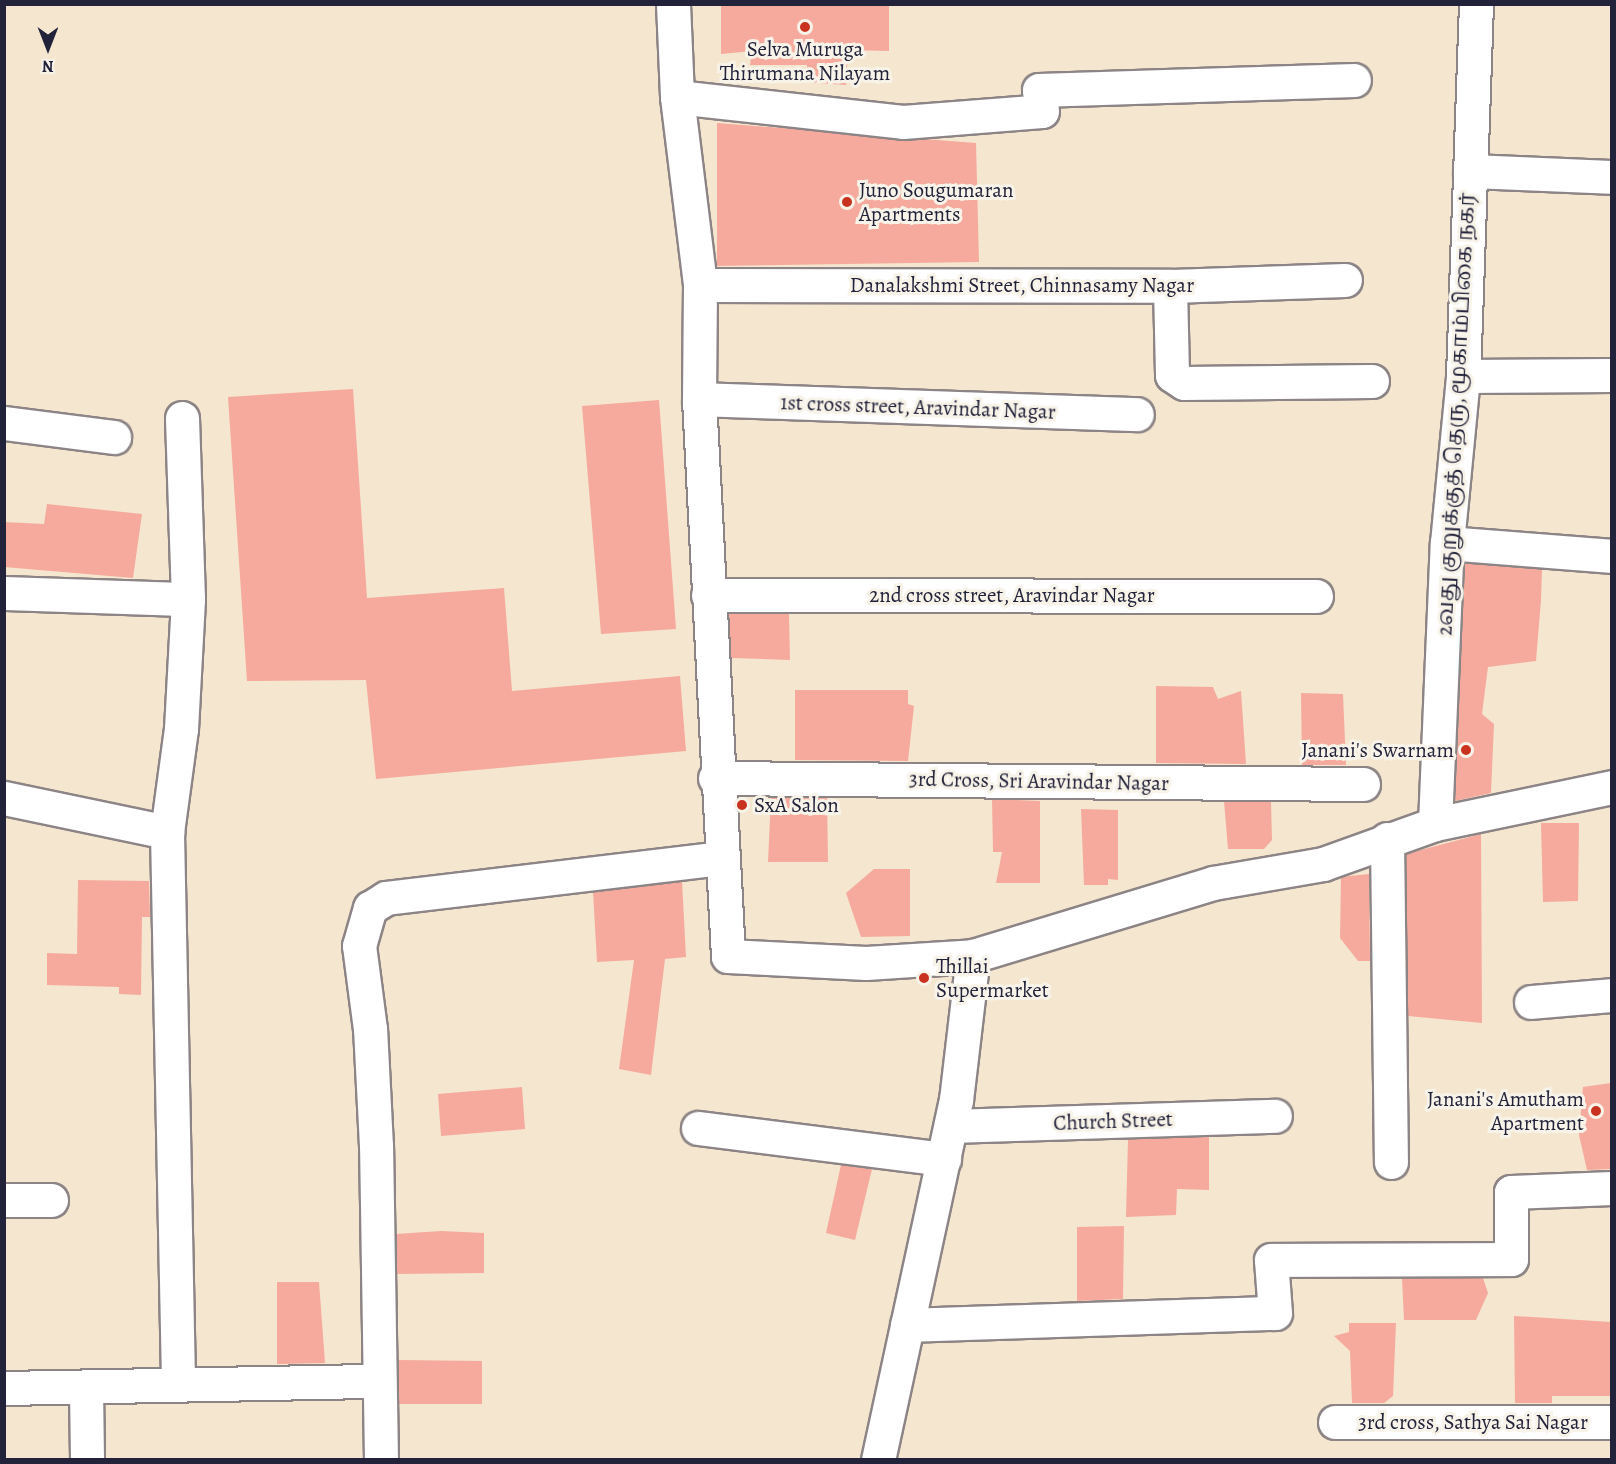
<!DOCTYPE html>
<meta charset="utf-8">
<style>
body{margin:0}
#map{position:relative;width:1616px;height:1464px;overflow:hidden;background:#f5e6cf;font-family:Alegreya,"Noto Serif Tamil",serif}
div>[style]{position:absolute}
.building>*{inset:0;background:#f5aa9d}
.roads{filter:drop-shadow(2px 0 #8c8485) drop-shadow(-2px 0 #8c8485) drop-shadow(0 2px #8c8485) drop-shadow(0 -2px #8c8485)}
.minor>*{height:33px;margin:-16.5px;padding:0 16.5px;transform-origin:16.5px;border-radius:16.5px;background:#fff}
.dots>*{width:16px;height:16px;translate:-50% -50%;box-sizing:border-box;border:3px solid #f7f3e8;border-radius:50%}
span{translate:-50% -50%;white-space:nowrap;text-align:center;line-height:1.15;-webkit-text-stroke:6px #f7f3e8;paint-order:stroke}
.poi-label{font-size:21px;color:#22223b}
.left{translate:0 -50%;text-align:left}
.right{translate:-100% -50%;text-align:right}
.street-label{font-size:21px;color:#22223b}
.frame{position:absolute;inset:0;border:6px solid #22223b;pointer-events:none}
.north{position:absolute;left:18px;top:18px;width:60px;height:60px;-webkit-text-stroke:4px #f7f3e8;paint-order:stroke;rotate:180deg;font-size:16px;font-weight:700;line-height:24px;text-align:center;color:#22223b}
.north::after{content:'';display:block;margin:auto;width:21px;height:27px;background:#22223b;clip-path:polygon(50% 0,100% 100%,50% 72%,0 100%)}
</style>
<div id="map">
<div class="building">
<i style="clip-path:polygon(721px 4px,889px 4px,889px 51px,848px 50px,846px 85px,807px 82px,807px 65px,750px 65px,752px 51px,721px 54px)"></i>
<i style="clip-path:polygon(717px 123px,976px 143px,979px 262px,717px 266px)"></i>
<i style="clip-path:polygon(353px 389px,367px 598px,504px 588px,512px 691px,680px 676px,686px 751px,376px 779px,366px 680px,247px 681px,228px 397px)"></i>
<i style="clip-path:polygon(659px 400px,676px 629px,601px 634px,582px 406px)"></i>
<i style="clip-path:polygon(47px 504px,142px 514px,133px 578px,4px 567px,4px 522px,44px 524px)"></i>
<i style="clip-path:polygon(1465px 563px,1542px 569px,1541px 600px,1536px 661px,1488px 667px,1482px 714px,1494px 724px,1491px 793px,1455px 801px)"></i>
<i style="clip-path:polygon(729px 614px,789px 614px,790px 660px,731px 658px)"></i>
<i style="clip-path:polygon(1156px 686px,1213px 687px,1218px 699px,1241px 691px,1246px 764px,1156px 763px)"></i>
<i style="clip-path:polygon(795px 690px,908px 690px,908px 704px,914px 706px,908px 761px,795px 760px)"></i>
<i style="clip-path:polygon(1301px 693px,1343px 694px,1346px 765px,1302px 765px)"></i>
<i style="clip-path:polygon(771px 797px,827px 798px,828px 862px,768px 862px)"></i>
<i style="clip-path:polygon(992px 799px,1040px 801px,1040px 883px,996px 883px,1002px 852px,993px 852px)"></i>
<i style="clip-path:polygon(1224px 801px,1271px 802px,1272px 840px,1264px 849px,1228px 849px)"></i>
<i style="clip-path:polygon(1081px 809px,1118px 810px,1118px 880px,1108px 879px,1108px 885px,1084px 885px)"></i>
<i style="clip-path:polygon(1541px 823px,1579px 823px,1578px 901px,1543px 902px)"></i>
<i style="clip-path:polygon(1481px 834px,1482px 1023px,1408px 1016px,1406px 854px)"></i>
<i style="clip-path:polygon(874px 869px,910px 869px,910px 936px,861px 937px,846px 893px)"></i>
<i style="clip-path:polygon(1369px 874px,1370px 961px,1358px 961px,1340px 938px,1341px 877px)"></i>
<i style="clip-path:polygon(78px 880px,149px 881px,150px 917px,142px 917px,141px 995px,119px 994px,119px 987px,47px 985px,47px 953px,77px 954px)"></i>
<i style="clip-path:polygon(682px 881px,686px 957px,665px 959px,651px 1075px,619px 1069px,634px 960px,597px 962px,593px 892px)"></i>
<i style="clip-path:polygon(1611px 1083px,1611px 1169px,1587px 1170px,1579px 1135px,1583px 1087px)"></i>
<i style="clip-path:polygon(522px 1087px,525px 1129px,441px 1136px,438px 1094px)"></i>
<i style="clip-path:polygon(1209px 1137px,1209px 1190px,1177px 1189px,1176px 1215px,1126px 1217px,1128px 1139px)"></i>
<i style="clip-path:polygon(841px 1165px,872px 1169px,855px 1240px,826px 1233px)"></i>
<i style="clip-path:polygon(1124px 1226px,1123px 1299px,1077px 1301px,1077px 1227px)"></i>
<i style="clip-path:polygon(441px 1231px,484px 1233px,484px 1273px,397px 1274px,396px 1234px)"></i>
<i style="clip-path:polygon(1402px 1278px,1483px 1278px,1488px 1293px,1476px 1320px,1404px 1320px)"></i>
<i style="clip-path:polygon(277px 1282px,319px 1282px,325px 1363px,277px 1364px)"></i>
<i style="clip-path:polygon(1514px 1316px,1611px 1322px,1611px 1396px,1552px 1396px,1552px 1403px,1515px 1403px)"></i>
<i style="clip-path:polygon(1349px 1323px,1396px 1323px,1393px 1396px,1384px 1403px,1352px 1403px,1350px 1351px,1334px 1336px,1349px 1332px)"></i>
<i style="clip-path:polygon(398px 1360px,482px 1361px,482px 1404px,399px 1404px)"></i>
</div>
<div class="roads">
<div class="minor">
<i style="left:673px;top:4px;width:93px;rotate:87.5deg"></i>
<i style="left:677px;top:97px;width:189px;rotate:83deg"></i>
<i style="left:700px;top:285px;width:114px;rotate:90.5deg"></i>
<i style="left:699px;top:399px;width:558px;rotate:87.02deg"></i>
<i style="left:728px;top:956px;width:138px;rotate:2.9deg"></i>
<i style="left:866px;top:963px;width:107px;rotate:-3.7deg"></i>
<i style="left:973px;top:956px;width:251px;rotate:-16.9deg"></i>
<i style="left:1213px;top:883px;width:112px;rotate:-9.8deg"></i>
<i style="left:1323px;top:864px;width:119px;rotate:-19.7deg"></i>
<i style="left:1435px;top:824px;width:181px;rotate:-11.8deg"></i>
<i style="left:677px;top:97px;width:227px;rotate:6.3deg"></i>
<i style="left:903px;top:122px;width:139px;rotate:-4.5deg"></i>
<i style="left:1042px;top:111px;width:21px;rotate:-98deg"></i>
<i style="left:1039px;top:90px;width:315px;rotate:-1.8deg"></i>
<i style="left:1470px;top:171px;width:142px;rotate:2.4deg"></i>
<i style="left:700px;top:285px;width:470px;rotate:0.1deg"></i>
<i style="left:1170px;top:286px;width:175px;rotate:-2deg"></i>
<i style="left:1170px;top:286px;width:89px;rotate:88.7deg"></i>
<i style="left:1172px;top:375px;width:14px;rotate:34deg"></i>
<i style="left:1184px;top:383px;width:188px;rotate:-0.6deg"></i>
<i style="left:1463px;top:376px;width:149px;rotate:-0.4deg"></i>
<i style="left:699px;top:399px;width:438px;rotate:2deg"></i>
<i style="left:4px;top:423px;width:111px;rotate:7.3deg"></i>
<i style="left:1447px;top:543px;width:166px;rotate:4.5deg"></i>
<i style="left:4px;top:593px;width:184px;rotate:1.9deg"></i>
<i style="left:708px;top:595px;width:608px;rotate:0.09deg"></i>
<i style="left:715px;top:778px;width:648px;rotate:0.53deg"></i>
<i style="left:4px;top:798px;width:167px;rotate:11.8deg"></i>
<i style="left:167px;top:832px;width:549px;rotate:88.85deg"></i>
<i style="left:1435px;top:824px;width:281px;rotate:-87.6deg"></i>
<i style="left:1447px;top:543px;width:168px;rotate:-84.5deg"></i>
<i style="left:1463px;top:376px;width:372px;rotate:-88deg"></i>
<i style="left:167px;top:832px;width:104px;rotate:-82.3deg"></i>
<i style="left:181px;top:729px;width:130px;rotate:-86.9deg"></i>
<i style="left:188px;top:599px;width:181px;rotate:-91.9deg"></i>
<i style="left:1387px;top:839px;width:323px;rotate:89.3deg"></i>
<i style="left:1531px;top:1002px;width:81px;rotate:-4.9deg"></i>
<i style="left:951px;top:1126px;width:324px;rotate:-1.8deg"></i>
<i style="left:698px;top:1128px;width:248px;rotate:7.2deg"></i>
<i style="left:4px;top:1200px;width:47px"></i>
<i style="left:907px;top:1325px;width:368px;rotate:-1.9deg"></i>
<i style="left:1275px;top:1313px;width:53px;rotate:-94.3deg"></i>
<i style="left:1271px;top:1260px;width:240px;rotate:-0.2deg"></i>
<i style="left:1511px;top:1259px;width:67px;rotate:-90deg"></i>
<i style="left:1511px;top:1192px;width:101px;rotate:-2.3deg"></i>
<i style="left:86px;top:1387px;width:73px;rotate:89.2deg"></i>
<i style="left:4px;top:1388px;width:375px;rotate:-1.1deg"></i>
<i style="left:1335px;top:1422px;width:277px"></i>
<i style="left:381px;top:1460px;width:314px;rotate:-90.9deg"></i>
<i style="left:376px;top:1146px;width:117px;rotate:-92.9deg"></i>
<i style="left:370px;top:1029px;width:84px;rotate:-97.5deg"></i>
<i style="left:359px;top:946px;width:40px;rotate:-74deg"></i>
<i style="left:370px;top:908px;width:19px;rotate:-32deg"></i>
<i style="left:386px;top:898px;width:337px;rotate:-6.8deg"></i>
<i style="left:878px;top:1460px;width:368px;rotate:-77.8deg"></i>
<i style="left:956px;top:1100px;width:145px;rotate:-83.3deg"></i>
</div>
</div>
<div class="dots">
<i style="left:805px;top:27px;background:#c8321e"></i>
<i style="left:847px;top:202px;background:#c8321e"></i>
<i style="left:1466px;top:750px;background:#c8321e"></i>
<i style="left:742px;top:805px;background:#c8321e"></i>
<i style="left:924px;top:978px;background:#c8321e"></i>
<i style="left:1596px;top:1111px;background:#c8321e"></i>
</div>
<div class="poi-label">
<span style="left:805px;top:61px">Selva Muruga<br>Thirumana Nilayam</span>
<span class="left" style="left:859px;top:202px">Juno Sougumaran<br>Apartments</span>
<span class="right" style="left:1454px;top:750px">Janani's Swarnam</span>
<span class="left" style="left:754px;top:805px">SxA Salon</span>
<span class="left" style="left:936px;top:978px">Thillai<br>Supermarket</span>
<span class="right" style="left:1584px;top:1111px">Janani's Amutham<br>Apartment</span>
</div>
<div class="street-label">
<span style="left:1022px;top:285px">Danalakshmi Street, Chinnasamy Nagar</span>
<span style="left:918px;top:407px;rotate:2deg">1st cross street, Aravindar Nagar</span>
<span style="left:1456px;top:414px;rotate:-87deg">2வது குறுக்குத் தெரு, மூகாம்பிகை நகர்</span>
<span style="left:1012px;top:595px">2nd cross street, Aravindar Nagar</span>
<span style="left:1039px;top:781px;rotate:1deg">3rd Cross, Sri Aravindar Nagar</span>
<span style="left:1113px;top:1121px;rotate:-2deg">Church Street</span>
<span style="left:1473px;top:1422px">3rd cross, Sathya Sai Nagar</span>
</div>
<div class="frame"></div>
<div class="north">N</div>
</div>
